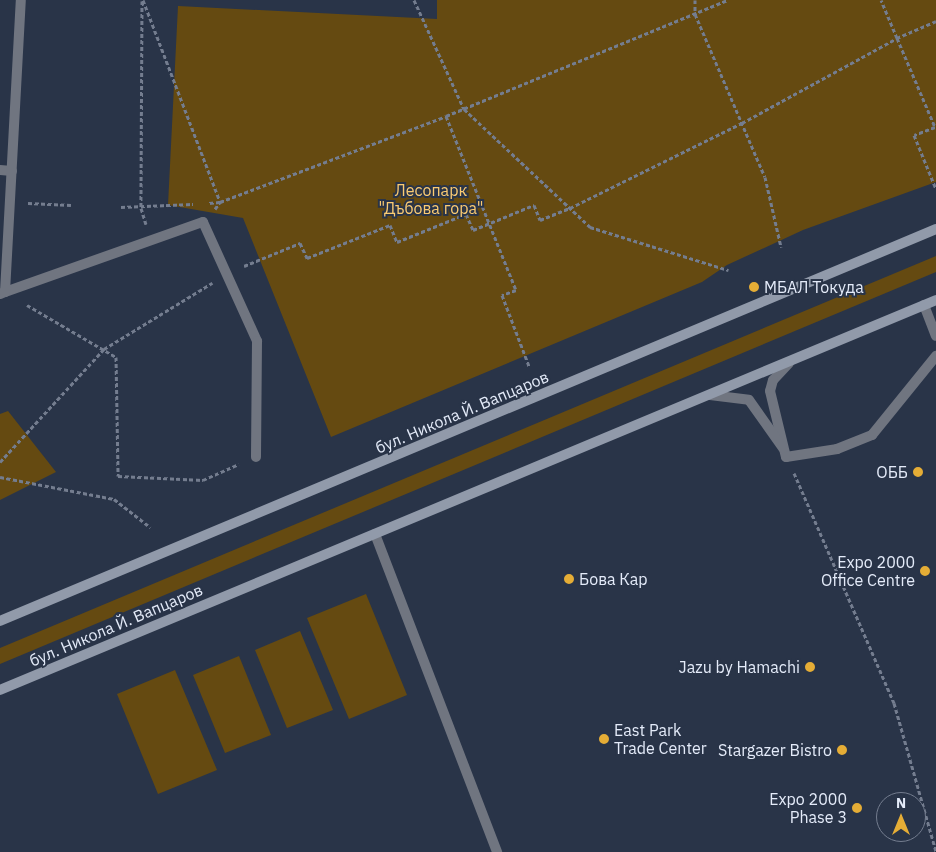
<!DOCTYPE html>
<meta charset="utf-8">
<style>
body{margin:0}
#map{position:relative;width:936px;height:852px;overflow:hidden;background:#293448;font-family:"IBM Plex Sans",sans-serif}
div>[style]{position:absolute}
.green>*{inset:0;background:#654a11}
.path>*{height:3px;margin-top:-1.5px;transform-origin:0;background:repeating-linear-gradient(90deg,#747d8f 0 4px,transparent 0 6.5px)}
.lane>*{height:10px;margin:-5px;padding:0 5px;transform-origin:5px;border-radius:5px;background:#707580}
.street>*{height:10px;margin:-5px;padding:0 5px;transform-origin:5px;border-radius:5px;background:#707580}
.secondary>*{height:10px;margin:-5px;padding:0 5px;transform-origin:5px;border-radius:5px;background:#919aaa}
.dots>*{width:14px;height:14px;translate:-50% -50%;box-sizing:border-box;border:2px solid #293448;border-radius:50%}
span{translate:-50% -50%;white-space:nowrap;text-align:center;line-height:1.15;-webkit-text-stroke:4px #293448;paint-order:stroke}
.park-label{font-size:16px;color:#fbcb72}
.poi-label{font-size:16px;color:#e4ebf9}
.left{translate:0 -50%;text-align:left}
.right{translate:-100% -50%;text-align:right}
.street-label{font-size:16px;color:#e4ebf9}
.north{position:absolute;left:876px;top:792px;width:50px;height:50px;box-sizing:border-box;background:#293448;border:1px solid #747d8f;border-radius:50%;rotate:0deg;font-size:14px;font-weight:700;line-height:20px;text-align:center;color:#e4ebf9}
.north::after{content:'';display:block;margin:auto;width:18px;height:22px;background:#e5ad36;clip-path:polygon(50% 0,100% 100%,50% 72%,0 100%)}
</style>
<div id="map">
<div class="green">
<i style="clip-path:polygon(437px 0,936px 0,936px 182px,803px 230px,727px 265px,702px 282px,331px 437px,243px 218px,168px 205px,178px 6px,437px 19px)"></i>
<i style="clip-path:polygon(936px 256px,936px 272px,0 664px,0 648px)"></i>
<i style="clip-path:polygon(8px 411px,56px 472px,0 500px,0 414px)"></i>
<i style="clip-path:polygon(366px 594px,407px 695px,349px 719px,307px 618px)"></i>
<i style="clip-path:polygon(300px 631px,333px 710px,287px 728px,255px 650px)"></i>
<i style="clip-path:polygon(239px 656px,271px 735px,225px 753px,193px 675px)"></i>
<i style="clip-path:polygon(175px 670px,217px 770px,158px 794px,117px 694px)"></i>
</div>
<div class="path">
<i style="left:143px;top:0;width:216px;rotate:69.1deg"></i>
<i style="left:220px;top:202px;width:11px;rotate:175deg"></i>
<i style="left:414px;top:0;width:120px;rotate:65.4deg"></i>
<i style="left:464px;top:109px;width:173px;rotate:43.1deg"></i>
<i style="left:590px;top:227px;width:145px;rotate:17.3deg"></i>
<i style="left:695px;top:0;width:14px;rotate:90deg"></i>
<i style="left:695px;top:14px;width:177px;rotate:66.8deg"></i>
<i style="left:765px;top:177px;width:72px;rotate:77.1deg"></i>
<i style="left:142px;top:1px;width:207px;rotate:90.3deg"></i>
<i style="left:141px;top:208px;width:17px;rotate:73deg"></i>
<i style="left:936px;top:21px;width:43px;rotate:156.4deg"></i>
<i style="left:897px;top:38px;width:97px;rotate:66.9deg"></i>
<i style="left:935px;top:127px;width:22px;rotate:159deg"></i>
<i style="left:914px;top:135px;width:58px;rotate:67.8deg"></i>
<i style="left:446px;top:116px;width:188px;rotate:68.1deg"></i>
<i style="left:516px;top:290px;width:15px;rotate:160deg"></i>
<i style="left:502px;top:295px;width:76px;rotate:69.2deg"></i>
<i style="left:28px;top:203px;width:43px;rotate:2.7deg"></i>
<i style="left:121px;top:207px;width:72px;rotate:-2.4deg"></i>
<i style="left:215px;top:209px;width:9px;rotate:-54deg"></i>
<i style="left:220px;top:202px;width:242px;rotate:-20.8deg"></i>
<i style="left:446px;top:116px;width:305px;rotate:-22.4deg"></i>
<i style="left:244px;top:266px;width:61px;rotate:-22.3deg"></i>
<i style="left:300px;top:243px;width:17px;rotate:65deg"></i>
<i style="left:307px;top:258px;width:89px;rotate:-21.7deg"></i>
<i style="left:390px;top:225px;width:18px;rotate:68deg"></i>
<i style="left:397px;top:242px;width:74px;rotate:-22.1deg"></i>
<i style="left:466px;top:214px;width:17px;rotate:66deg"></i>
<i style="left:473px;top:230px;width:66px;rotate:-22.3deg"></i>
<i style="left:534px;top:205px;width:16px;rotate:68deg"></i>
<i style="left:540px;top:220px;width:32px;rotate:-22deg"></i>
<i style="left:570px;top:208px;width:192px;rotate:-26.3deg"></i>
<i style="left:742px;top:123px;width:177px;rotate:-28.7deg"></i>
<i style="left:897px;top:38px;width:41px;rotate:-112.8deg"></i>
<i style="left:27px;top:305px;width:103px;rotate:30.3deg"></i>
<i style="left:116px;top:357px;width:119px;rotate:89deg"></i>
<i style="left:118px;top:476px;width:85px;rotate:2.7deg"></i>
<i style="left:203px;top:480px;width:39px;rotate:-24deg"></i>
<i style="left:0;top:462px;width:154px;rotate:-47.4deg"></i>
<i style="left:104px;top:349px;width:127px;rotate:-31.4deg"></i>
<i style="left:794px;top:473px;width:251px;rotate:66.5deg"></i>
<i style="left:894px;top:703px;width:154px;rotate:74.2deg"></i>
<i style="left:0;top:477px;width:116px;rotate:10.9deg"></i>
<i style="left:114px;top:499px;width:46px;rotate:37.9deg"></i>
</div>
<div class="lane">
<i style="left:5px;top:292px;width:210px;rotate:-19.5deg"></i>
<i style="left:203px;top:222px;width:131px;rotate:65.6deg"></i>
<i style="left:257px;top:341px;width:116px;rotate:90.5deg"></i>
<i style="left:924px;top:305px;width:33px;rotate:69deg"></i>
<i style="left:789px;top:363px;width:23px;rotate:133deg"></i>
<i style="left:773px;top:380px;width:11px;rotate:105deg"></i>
<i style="left:770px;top:391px;width:68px;rotate:76.4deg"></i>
<i style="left:786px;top:457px;width:52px;rotate:-8.9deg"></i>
<i style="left:837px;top:449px;width:38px;rotate:-22deg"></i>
<i style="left:872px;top:435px;width:102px;rotate:-51deg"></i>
<i style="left:710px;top:395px;width:39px;rotate:7deg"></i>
<i style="left:749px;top:400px;width:59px;rotate:54.7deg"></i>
<i style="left:375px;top:534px;width:341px;rotate:69deg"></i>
</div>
<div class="street">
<i style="left:0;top:170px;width:12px;rotate:5deg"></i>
<i style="left:0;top:294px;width:5px;rotate:-22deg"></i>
<i style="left:5px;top:292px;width:292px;rotate:-86.9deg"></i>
</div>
<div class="secondary">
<i style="left:0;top:621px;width:1015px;rotate:-22.72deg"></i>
<i style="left:0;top:690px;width:1014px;rotate:-22.62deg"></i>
</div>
<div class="dots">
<i style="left:754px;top:287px;background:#e5ad36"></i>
<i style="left:918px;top:472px;background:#e5ad36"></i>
<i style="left:925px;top:571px;background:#e5ad36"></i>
<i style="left:569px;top:579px;background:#e5ad36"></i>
<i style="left:810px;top:667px;background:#e5ad36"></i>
<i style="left:604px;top:739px;background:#e5ad36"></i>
<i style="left:842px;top:750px;background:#e5ad36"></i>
<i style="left:857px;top:808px;background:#e5ad36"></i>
</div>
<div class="park-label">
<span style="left:431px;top:199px">Лесопарк<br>"Дъбова гора"</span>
</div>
<div class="poi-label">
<span class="left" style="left:764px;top:287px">МБАЛ Токуда</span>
<span class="right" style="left:908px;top:472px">ОББ</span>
<span class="right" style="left:915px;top:571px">Expo 2000<br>Office Centre</span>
<span class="left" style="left:579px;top:579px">Бова Кар</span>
<span class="right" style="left:800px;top:667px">Jazu by Hamachi</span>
<span class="left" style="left:614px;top:739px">East Park<br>Trade Center</span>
<span class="right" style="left:832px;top:750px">Stargazer Bistro</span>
<span class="right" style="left:847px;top:808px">Expo 2000<br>Phase 3</span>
</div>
<div class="street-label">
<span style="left:462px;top:412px;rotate:-23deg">бул. Никола Й. Вапцаров</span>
<span style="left:116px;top:625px;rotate:-23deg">бул. Никола Й. Вапцаров</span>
</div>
<div class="north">N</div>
</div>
